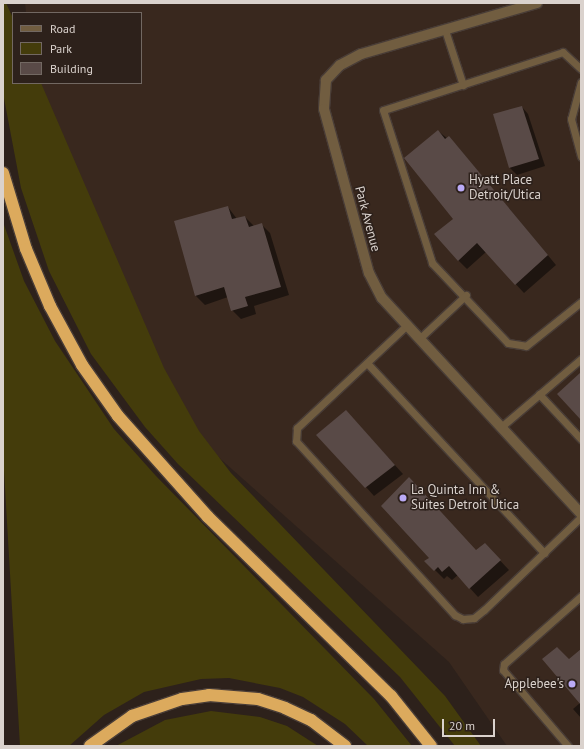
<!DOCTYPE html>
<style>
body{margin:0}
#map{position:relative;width:584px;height:749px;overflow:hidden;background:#2d211b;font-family:"PT Sans",sans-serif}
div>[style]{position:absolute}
.built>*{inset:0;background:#39281e}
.green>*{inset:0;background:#443c0b}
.shadow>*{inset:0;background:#0007}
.building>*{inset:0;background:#594a47}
.roads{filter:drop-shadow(1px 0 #493d37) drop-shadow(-1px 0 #493d37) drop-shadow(0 1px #493d37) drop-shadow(0 -1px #493d37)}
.lane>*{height:7px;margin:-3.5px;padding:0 3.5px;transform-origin:3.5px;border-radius:3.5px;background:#715d40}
.street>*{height:10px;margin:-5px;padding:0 5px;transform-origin:5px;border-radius:5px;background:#715d40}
.highway>*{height:12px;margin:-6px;padding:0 6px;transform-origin:6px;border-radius:6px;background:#dcaa5d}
.dots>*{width:11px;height:11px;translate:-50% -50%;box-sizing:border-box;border:2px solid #2d211b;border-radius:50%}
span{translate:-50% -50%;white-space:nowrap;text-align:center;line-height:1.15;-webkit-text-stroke:3px #2d211b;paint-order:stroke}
.poi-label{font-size:13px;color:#dad2cd}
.left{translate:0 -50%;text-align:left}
.right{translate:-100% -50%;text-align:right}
.street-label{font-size:13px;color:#dad2cd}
.frame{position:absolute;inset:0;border:4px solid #dad2cd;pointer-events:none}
.legend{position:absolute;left:12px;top:12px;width:130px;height:72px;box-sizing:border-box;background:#2d211b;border:1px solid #726862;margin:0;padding:5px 7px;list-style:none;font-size:12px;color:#dad2cd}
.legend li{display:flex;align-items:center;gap:8px;height:20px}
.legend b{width:20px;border:1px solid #726862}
.scale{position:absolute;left:442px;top:719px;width:53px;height:18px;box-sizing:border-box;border:2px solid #dad2cd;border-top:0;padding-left:5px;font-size:12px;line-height:14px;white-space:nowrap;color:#dad2cd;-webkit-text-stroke:3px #2d211b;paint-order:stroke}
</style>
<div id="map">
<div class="built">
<i style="clip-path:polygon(25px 3px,581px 3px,581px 746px,507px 746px,449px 662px,197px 438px,48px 209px,34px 83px,141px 83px,141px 13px,26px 13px)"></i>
</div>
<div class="green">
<i style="clip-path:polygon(3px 3px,6px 3px,13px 18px,13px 83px,41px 83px,164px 368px,199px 431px,231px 473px,445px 696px,481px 746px,455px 746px,400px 677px,178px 464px,145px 427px,91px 354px,49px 271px,21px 188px,3px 93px)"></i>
<i style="clip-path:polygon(3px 222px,24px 281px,55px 341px,114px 429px,156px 476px,374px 699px,412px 746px,368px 746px,345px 724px,303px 697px,280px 688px,229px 678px,201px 679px,144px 692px,104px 715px,69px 746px,20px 746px,3px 453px)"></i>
<i style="clip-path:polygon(211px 711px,260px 717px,287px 726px,318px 746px,116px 746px,165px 720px)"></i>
</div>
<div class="shadow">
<i style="clip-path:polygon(522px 107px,528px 114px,545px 166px,517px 175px,510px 168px,494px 115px)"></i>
<i style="clip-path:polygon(438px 131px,457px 146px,556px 265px,524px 293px,486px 252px,467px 269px,458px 260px,455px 219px)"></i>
<i style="clip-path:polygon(228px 207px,237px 219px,245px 217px,254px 226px,261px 224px,270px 233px,289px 295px,254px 306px,256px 314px,241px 319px,232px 310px,228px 297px,205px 305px,196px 296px,175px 222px)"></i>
<i style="clip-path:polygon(354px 420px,403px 474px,374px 496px,366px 487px)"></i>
<i style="clip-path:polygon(476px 551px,493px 553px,509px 570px,478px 597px,458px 575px,452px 580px,447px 576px,444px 579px,426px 561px)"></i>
<i style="clip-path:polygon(581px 650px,581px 718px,573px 709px,580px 703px,569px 661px)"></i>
</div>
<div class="building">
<i style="clip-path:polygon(522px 106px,539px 159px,509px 168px,493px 114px)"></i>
<i style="clip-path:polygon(438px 130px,445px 139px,449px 136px,548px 255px,515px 285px,477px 243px,458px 261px,434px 234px,453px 219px,404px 158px)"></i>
<i style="clip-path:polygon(228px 206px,232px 219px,245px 216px,249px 227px,262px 223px,281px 287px,245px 297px,248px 306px,231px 311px,224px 287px,195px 296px,174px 221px)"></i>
<i style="clip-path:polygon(581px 372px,581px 420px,557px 394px)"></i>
<i style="clip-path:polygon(346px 410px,395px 465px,365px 488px,316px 435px)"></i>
<i style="clip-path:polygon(409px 477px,476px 550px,485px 543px,501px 560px,469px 589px,449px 566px,442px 572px,438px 567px,434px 571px,424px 561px,429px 558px,381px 506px)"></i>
<i style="clip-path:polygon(557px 647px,569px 659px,581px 649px,581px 705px,542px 659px)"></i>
</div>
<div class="roads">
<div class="lane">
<i style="left:445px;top:30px;width:58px;rotate:71.9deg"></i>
<i style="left:581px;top:69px;width:25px;rotate:-137deg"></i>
<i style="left:563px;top:52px;width:189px;rotate:162.1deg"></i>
<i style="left:383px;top:110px;width:161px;rotate:72.2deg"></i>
<i style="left:432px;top:263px;width:110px;rotate:46.5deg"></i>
<i style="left:508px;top:343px;width:18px;rotate:9deg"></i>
<i style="left:526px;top:346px;width:70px;rotate:-38.7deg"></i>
<i style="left:581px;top:82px;width:38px;rotate:105deg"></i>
<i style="left:571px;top:119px;width:39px;rotate:75deg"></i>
<i style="left:407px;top:325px;width:151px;rotate:136.9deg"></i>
<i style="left:297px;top:428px;width:13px;rotate:94deg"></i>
<i style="left:296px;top:441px;width:236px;rotate:47.6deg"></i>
<i style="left:455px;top:615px;width:9px;rotate:27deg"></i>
<i style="left:463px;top:619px;width:11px;rotate:-5deg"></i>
<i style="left:474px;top:618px;width:13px;rotate:-39deg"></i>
<i style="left:484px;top:610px;width:134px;rotate:-43.8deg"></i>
<i style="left:420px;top:338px;width:63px;rotate:-43.1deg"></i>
<i style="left:367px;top:363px;width:260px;rotate:47deg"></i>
<i style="left:539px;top:394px;width:62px;rotate:47deg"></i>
<i style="left:501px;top:427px;width:105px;rotate:-40.4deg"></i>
<i style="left:568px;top:746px;width:100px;rotate:-130.5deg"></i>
<i style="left:503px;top:670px;width:6px;rotate:-81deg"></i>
<i style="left:504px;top:664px;width:103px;rotate:-41.4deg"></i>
</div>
<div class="street">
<i style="left:537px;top:3px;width:183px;rotate:163.8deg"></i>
<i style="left:361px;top:54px;width:24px;rotate:152deg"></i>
<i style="left:340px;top:65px;width:21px;rotate:133deg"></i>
<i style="left:326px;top:80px;width:29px;rotate:94deg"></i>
<i style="left:324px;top:109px;width:170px;rotate:74.7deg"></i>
<i style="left:369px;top:273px;width:28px;rotate:63deg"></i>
<i style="left:382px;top:298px;width:294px;rotate:47.3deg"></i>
</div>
<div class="highway">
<i style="left:3px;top:173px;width:79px;rotate:73.2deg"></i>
<i style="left:26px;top:249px;width:62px;rotate:67.2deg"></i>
<i style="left:50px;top:306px;width:67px;rotate:61.5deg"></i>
<i style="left:82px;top:365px;width:62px;rotate:54.8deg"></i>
<i style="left:118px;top:416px;width:135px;rotate:48.3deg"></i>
<i style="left:208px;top:517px;width:256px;rotate:44.4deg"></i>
<i style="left:391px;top:696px;width:64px;rotate:51.3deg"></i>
<i style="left:90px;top:746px;width:52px;rotate:-35.5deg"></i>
<i style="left:132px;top:716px;width:53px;rotate:-18.8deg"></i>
<i style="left:182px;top:699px;width:27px;rotate:-8deg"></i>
<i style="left:209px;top:695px;width:49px;rotate:4.7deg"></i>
<i style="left:258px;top:699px;width:28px;rotate:18deg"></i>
<i style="left:285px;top:708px;width:29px;rotate:25deg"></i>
<i style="left:311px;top:720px;width:43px;rotate:37.4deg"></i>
</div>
</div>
<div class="dots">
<i style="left:461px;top:188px;background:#baaaf6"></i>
<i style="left:403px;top:498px;background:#baaaf6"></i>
<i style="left:572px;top:684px;background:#baaaf6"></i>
</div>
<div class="poi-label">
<span class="left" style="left:469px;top:188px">Hyatt Place<br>Detroit/Utica</span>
<span class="left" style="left:411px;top:498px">La Quinta Inn &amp;<br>Suites Detroit Utica</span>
<span class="right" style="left:564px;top:684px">Applebee's</span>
</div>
<div class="street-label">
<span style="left:367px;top:219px;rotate:75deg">Park Avenue</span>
</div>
<div class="frame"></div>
<ul class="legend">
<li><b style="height:5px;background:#715d40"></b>Road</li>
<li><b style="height:11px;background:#443c0b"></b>Park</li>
<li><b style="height:11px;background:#594a47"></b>Building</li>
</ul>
<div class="scale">20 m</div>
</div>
